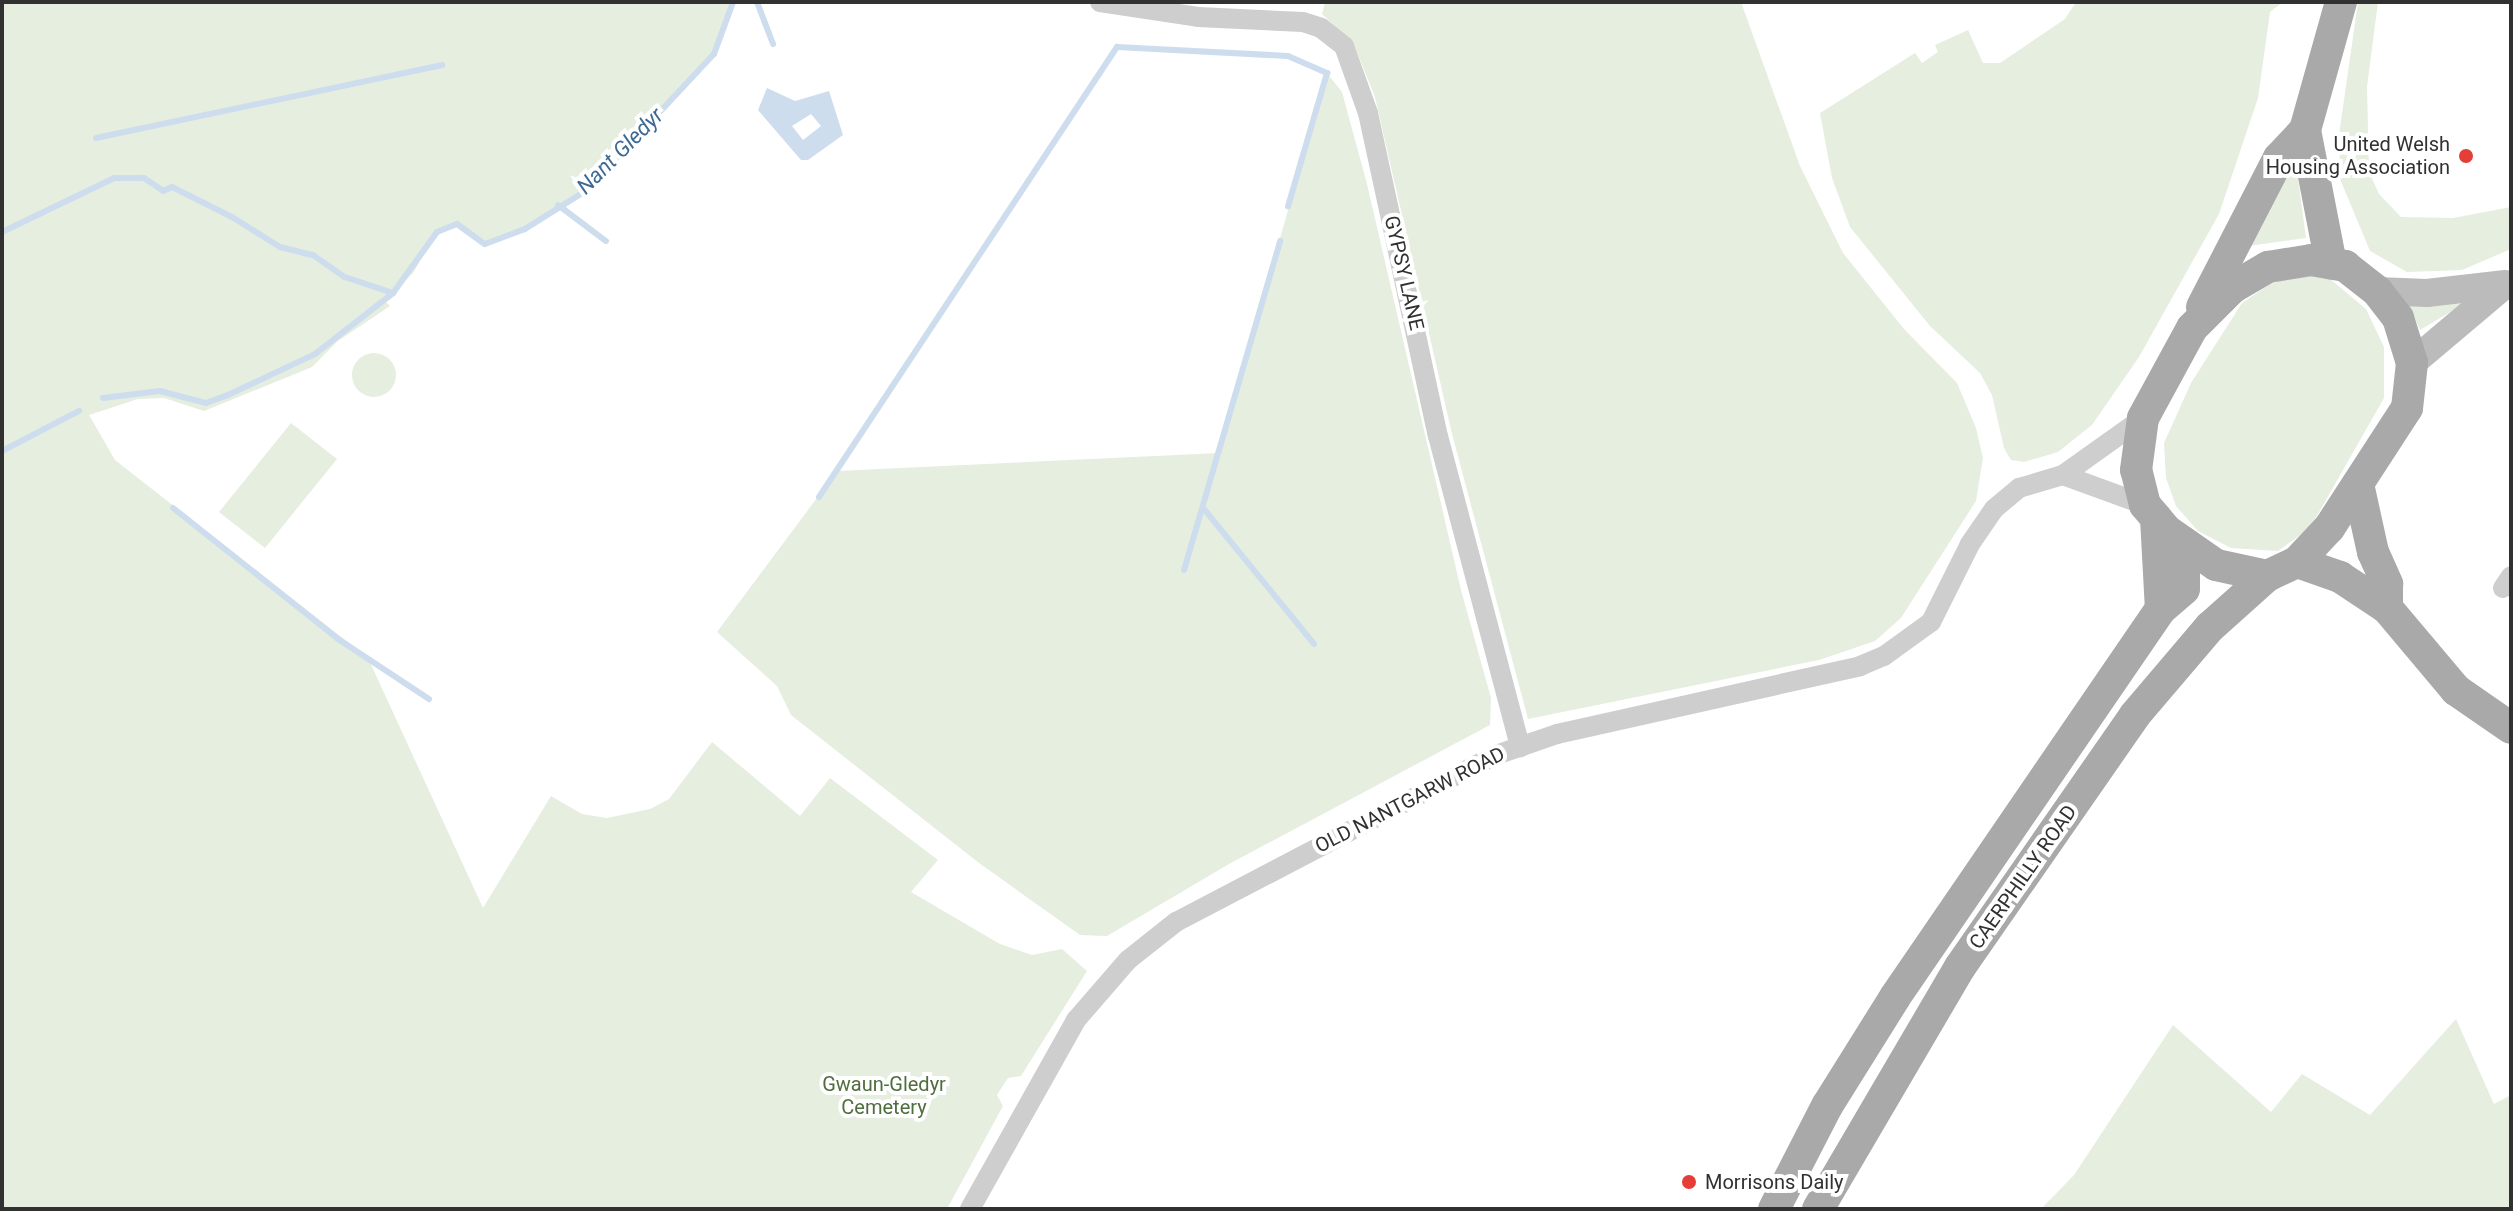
<!DOCTYPE html>
<style>
body{margin:0}
#map{position:relative;width:2513px;height:1211px;overflow:hidden;background:#fff;font-family:Roboto,sans-serif}
div>[style]{position:absolute}
.green>*{inset:0;background:#e6eee0}
.round{border-radius:50%}
.water>*{inset:0;background:#cddded}
.stream>*{height:6px;margin:-3px;padding:0 3px;transform-origin:3px;border-radius:3px;background:#cddded}
.minor>*{height:20px;margin:-10px;padding:0 10px;transform-origin:10px;border-radius:10px;background:#cecece}
.secondary>*{height:28px;margin:-14px;padding:0 14px;transform-origin:14px;border-radius:14px;background:#bbb}
.primary>*{height:32px;margin:-16px;padding:0 16px;transform-origin:16px;border-radius:16px;background:#a9a9a9}
.dots>*{width:22px;height:22px;translate:-50% -50%;box-sizing:border-box;border:4px solid #fff;border-radius:50%}
span{translate:-50% -50%;white-space:nowrap;text-align:center;line-height:1.15;-webkit-text-stroke:8px #fff;paint-order:stroke}
.poi-label{font-size:20px;color:#313131}
.right{translate:-100% -50%;text-align:right}
.left{translate:0 -50%;text-align:left}
.street-label{font-size:20px;color:#313131}
.park-label{font-size:20px;color:#4f6e3e}
.water-label{font-size:22px;color:#3f6a94;font-style:italic}
.frame{position:absolute;inset:0;border:4px solid #313131;pointer-events:none}
</style>
<div id="map">
<div class="green">
<i style="clip-path:polygon(2px 2px,733px 2px,714px 54px,587px 190px,525px 229px,485px 244px,457px 224px,437px 232px,413px 273px,384px 300px,390px 306px,338px 341px,312px 367px,204px 411px,164px 398px,138px 399px,89px 415px,115px 460px,368px 658px,483px 908px,551px 796px,582px 814px,607px 818px,650px 809px,669px 799px,712px 742px,800px 816px,830px 778px,938px 860px,911px 892px,1000px 944px,1032px 955px,1062px 949px,1087px 971px,1021px 1076px,1008px 1078px,997px 1095px,1003px 1106px,947px 1209px,2px 1209px)"></i>
<i style="clip-path:polygon(1325px 2px,1741px 2px,1800px 166px,1843px 253px,1904px 329px,1957px 383px,1976px 428px,1983px 458px,1976px 501px,1901px 618px,1875px 641px,1819px 660px,1528px 719px,1452px 434px,1375px 97px,1354px 45px,1322px 14px)"></i>
<i style="clip-path:polygon(2076px 2px,2283px 2px,2270px 12px,2258px 98px,2219px 214px,2139px 357px,2092px 425px,2058px 452px,2024px 462px,2011px 460px,2004px 448px,1992px 395px,1980px 373px,1930px 326px,1850px 227px,1832px 178px,1820px 113px,1915px 53px,1922px 63px,1938px 52px,1935px 45px,1968px 30px,1983px 63px,2000px 63px,2065px 19px)"></i>
<i style="clip-path:polygon(2358px 2px,2378px 2px,2367px 87px,2369px 172px,2379px 194px,2401px 217px,2453px 218px,2511px 207px,2511px 249px,2462px 270px,2407px 272px,2370px 251px,2340px 179px,2339px 135px)"></i>
<i style="clip-path:polygon(1327px 73px,1342px 92px,1367px 184px,1461px 590px,1491px 698px,1490px 725px,1229px 864px,1107px 936px,1080px 935px,979px 863px,791px 715px,777px 686px,717px 632px,837px 471px,1219px 453px)"></i>
<i style="clip-path:polygon(2291px 161px,2296px 164px,2306px 238px,2248px 246px)"></i>
<i style="clip-path:polygon(2301px 274px,2329px 278px,2366px 309px,2384px 347px,2384px 398px,2310px 528px,2278px 551px,2231px 548px,2198px 531px,2176px 506px,2166px 478px,2164px 443px,2191px 383px,2242px 303px,2270px 284px)"></i>
<i style="clip-path:polygon(2406px 299px,2467px 302px,2420px 330px)"></i>
<i class="round" style="left:352px;top:353px;width:44px;height:44px"></i>
<i style="clip-path:polygon(291px 423px,337px 459px,265px 548px,219px 512px)"></i>
<i style="clip-path:polygon(2456px 1019px,2494px 1104px,2511px 1095px,2511px 1209px,2041px 1209px,2074px 1175px,2173px 1025px,2271px 1112px,2302px 1074px,2370px 1115px)"></i>
</div>
<div class="water">
<i style="clip-path:polygon(evenodd,767px 88px,795px 101px,829px 91px,843px 135px,808px 160px,801px 160px,758px 110px,767px 88px,811px 114px,821px 126px,803px 140px,792px 126px,811px 114px)"></i>
</div>
<div class="stream">
<i style="left:757px;top:2px;width:45px;rotate:69.1deg"></i>
<i style="left:96px;top:138px;width:354px;rotate:-11.9deg"></i>
<i style="left:558px;top:205px;width:60px;rotate:36.9deg"></i>
<i style="left:2px;top:232px;width:124px;rotate:-25.7deg"></i>
<i style="left:114px;top:178px;width:30px"></i>
<i style="left:144px;top:178px;width:23px;rotate:34deg"></i>
<i style="left:163px;top:191px;width:10px;rotate:-24deg"></i>
<i style="left:172px;top:187px;width:67px;rotate:26.6deg"></i>
<i style="left:232px;top:217px;width:57px;rotate:32deg"></i>
<i style="left:280px;top:247px;width:34px;rotate:14deg"></i>
<i style="left:313px;top:255px;width:39px;rotate:35deg"></i>
<i style="left:345px;top:277px;width:51px;rotate:18.4deg"></i>
<i style="left:103px;top:398px;width:57px;rotate:-7deg"></i>
<i style="left:160px;top:391px;width:48px;rotate:14.6deg"></i>
<i style="left:206px;top:403px;width:23px;rotate:-20deg"></i>
<i style="left:228px;top:395px;width:96px;rotate:-25.2deg"></i>
<i style="left:315px;top:354px;width:99px;rotate:-38deg"></i>
<i style="left:393px;top:293px;width:75px;rotate:-54.2deg"></i>
<i style="left:437px;top:232px;width:22px;rotate:-22deg"></i>
<i style="left:457px;top:224px;width:34px;rotate:36deg"></i>
<i style="left:485px;top:244px;width:43px;rotate:-20.6deg"></i>
<i style="left:525px;top:229px;width:73px;rotate:-32.2deg"></i>
<i style="left:587px;top:190px;width:186px;rotate:-47deg"></i>
<i style="left:714px;top:54px;width:55px;rotate:-69.9deg"></i>
<i style="left:2px;top:451px;width:87px;rotate:-27.5deg"></i>
<i style="left:819px;top:497px;width:540px;rotate:-56.49deg"></i>
<i style="left:1117px;top:47px;width:171px;rotate:3deg"></i>
<i style="left:1288px;top:56px;width:43px;rotate:23.6deg"></i>
<i style="left:1327px;top:73px;width:139px;rotate:106.3deg"></i>
<i style="left:173px;top:508px;width:211px;rotate:38.4deg"></i>
<i style="left:338px;top:639px;width:109px;rotate:33.4deg"></i>
<i style="left:1204px;top:509px;width:174px;rotate:50.8deg"></i>
<i style="left:1184px;top:570px;width:343px;rotate:-73.7deg"></i>
</div>
<div class="minor">
<i style="left:1100px;top:2px;width:99px;rotate:8.7deg"></i>
<i style="left:1198px;top:17px;width:105px;rotate:2.7deg"></i>
<i style="left:1303px;top:22px;width:19px;rotate:18deg"></i>
<i style="left:1321px;top:28px;width:29px;rotate:38deg"></i>
<i style="left:1344px;top:46px;width:71px;rotate:70.3deg"></i>
<i style="left:1368px;top:113px;width:330px;rotate:77.8deg"></i>
<i style="left:1438px;top:436px;width:322px;rotate:75.2deg"></i>
<i style="left:2063px;top:475px;width:87px;rotate:20.1deg"></i>
<i style="left:2503px;top:588px;width:14px;rotate:-56deg"></i>
<i style="left:970px;top:1209px;width:217px;rotate:-60.7deg"></i>
<i style="left:1076px;top:1020px;width:79px;rotate:-49.1deg"></i>
<i style="left:1128px;top:960px;width:61px;rotate:-38.4deg"></i>
<i style="left:1176px;top:922px;width:361px;rotate:-27.6deg"></i>
<i style="left:1496px;top:755px;width:65px;rotate:-19deg"></i>
<i style="left:1557px;top:734px;width:311px;rotate:-12.6deg"></i>
<i style="left:1860px;top:666px;width:26px;rotate:-23deg"></i>
<i style="left:1884px;top:656px;width:58px;rotate:-35.9deg"></i>
<i style="left:1931px;top:622px;width:87px;rotate:-63.4deg"></i>
<i style="left:1970px;top:544px;width:42px;rotate:-55.6deg"></i>
<i style="left:1994px;top:509px;width:33px;rotate:-40deg"></i>
<i style="left:2019px;top:488px;width:46px;rotate:-16.5deg"></i>
<i style="left:2063px;top:475px;width:98px;rotate:-35.5deg"></i>
</div>
<div class="secondary">
<i style="left:2377px;top:291px;width:50px;rotate:2.3deg"></i>
<i style="left:2427px;top:293px;width:79px;rotate:-6.6deg"></i>
<i style="left:2412px;top:363px;width:119px;rotate:-40.2deg"></i>
</div>
<div class="primary">
<i style="left:2305px;top:130px;width:136px;rotate:79deg"></i>
<i style="left:2311px;top:260px;width:35px;rotate:10deg"></i>
<i style="left:2345px;top:266px;width:41px;rotate:38deg"></i>
<i style="left:2377px;top:291px;width:34px;rotate:52deg"></i>
<i style="left:2398px;top:318px;width:47px;rotate:72.7deg"></i>
<i style="left:2412px;top:363px;width:45px;rotate:96.3deg"></i>
<i style="left:2407px;top:408px;width:143px;rotate:123deg"></i>
<i style="left:2329px;top:528px;width:47px;rotate:133.3deg"></i>
<i style="left:2297px;top:562px;width:33px;rotate:155deg"></i>
<i style="left:2267px;top:576px;width:52px;rotate:-167.8deg"></i>
<i style="left:2216px;top:565px;width:60px;rotate:-145.2deg"></i>
<i style="left:2167px;top:531px;width:34px;rotate:-130deg"></i>
<i style="left:2145px;top:505px;width:36px;rotate:-104deg"></i>
<i style="left:2136px;top:470px;width:52px;rotate:-82.3deg"></i>
<i style="left:2143px;top:418px;width:102px;rotate:-61.4deg"></i>
<i style="left:2192px;top:328px;width:57px;rotate:-45deg"></i>
<i style="left:2232px;top:288px;width:42px;rotate:-30.3deg"></i>
<i style="left:2268px;top:267px;width:44px;rotate:-9.2deg"></i>
<i style="left:2202px;top:307px;width:168px;rotate:-62.7deg"></i>
<i style="left:2279px;top:158px;width:38px;rotate:-47deg"></i>
<i style="left:2305px;top:130px;width:133px;rotate:-74.3deg"></i>
<i style="left:2358px;top:484px;width:70px;rotate:77.6deg"></i>
<i style="left:2373px;top:552px;width:35px;rotate:66deg"></i>
<i style="left:2387px;top:584px;width:24px;rotate:90deg"></i>
<i style="left:2156px;top:518px;width:91px;rotate:86.9deg"></i>
<i style="left:2297px;top:562px;width:46px;rotate:19.2deg"></i>
<i style="left:2340px;top:577px;width:56px;rotate:33.4deg"></i>
<i style="left:2387px;top:608px;width:107px;rotate:49.9deg"></i>
<i style="left:2456px;top:690px;width:67px;rotate:34.6deg"></i>
<i style="left:1774px;top:1209px;width:116px;rotate:-62.8deg"></i>
<i style="left:1827px;top:1106px;width:128px;rotate:-58deg"></i>
<i style="left:1895px;top:997px;width:470px;rotate:-55.6deg"></i>
<i style="left:2161px;top:609px;width:30px;rotate:-41deg"></i>
<i style="left:2184px;top:589px;width:46px;rotate:-90deg"></i>
<i style="left:1818px;top:1209px;width:281px;rotate:-59.6deg"></i>
<i style="left:1960px;top:967px;width:307px;rotate:-55.2deg"></i>
<i style="left:2135px;top:715px;width:116px;rotate:-49.6deg"></i>
<i style="left:2210px;top:627px;width:76px;rotate:-41.8deg"></i>
</div>
<div class="dots">
<i style="left:2466px;top:156px;background:#e43e37"></i>
<i style="left:1689px;top:1182px;background:#e43e37"></i>
</div>
<div class="poi-label">
<span class="right" style="left:2450px;top:156px">United Welsh<br>Housing Association</span>
<span class="left" style="left:1705px;top:1182px">Morrisons Daily</span>
</div>
<div class="street-label">
<span style="left:1404px;top:273px;rotate:77deg">GYPSY LANE</span>
<span style="left:1410px;top:800px;rotate:-27deg">OLD NANTGARW ROAD</span>
<span style="left:2023px;top:877px;rotate:-55deg">CAERPHILLY ROAD</span>
</div>
<div class="park-label">
<span style="left:884px;top:1096px">Gwaun-Gledyr<br>Cemetery</span>
</div>
<div class="water-label">
<span style="left:620px;top:151px;rotate:-45deg">Nant Gledyr</span>
</div>
<div class="frame"></div>
</div>
